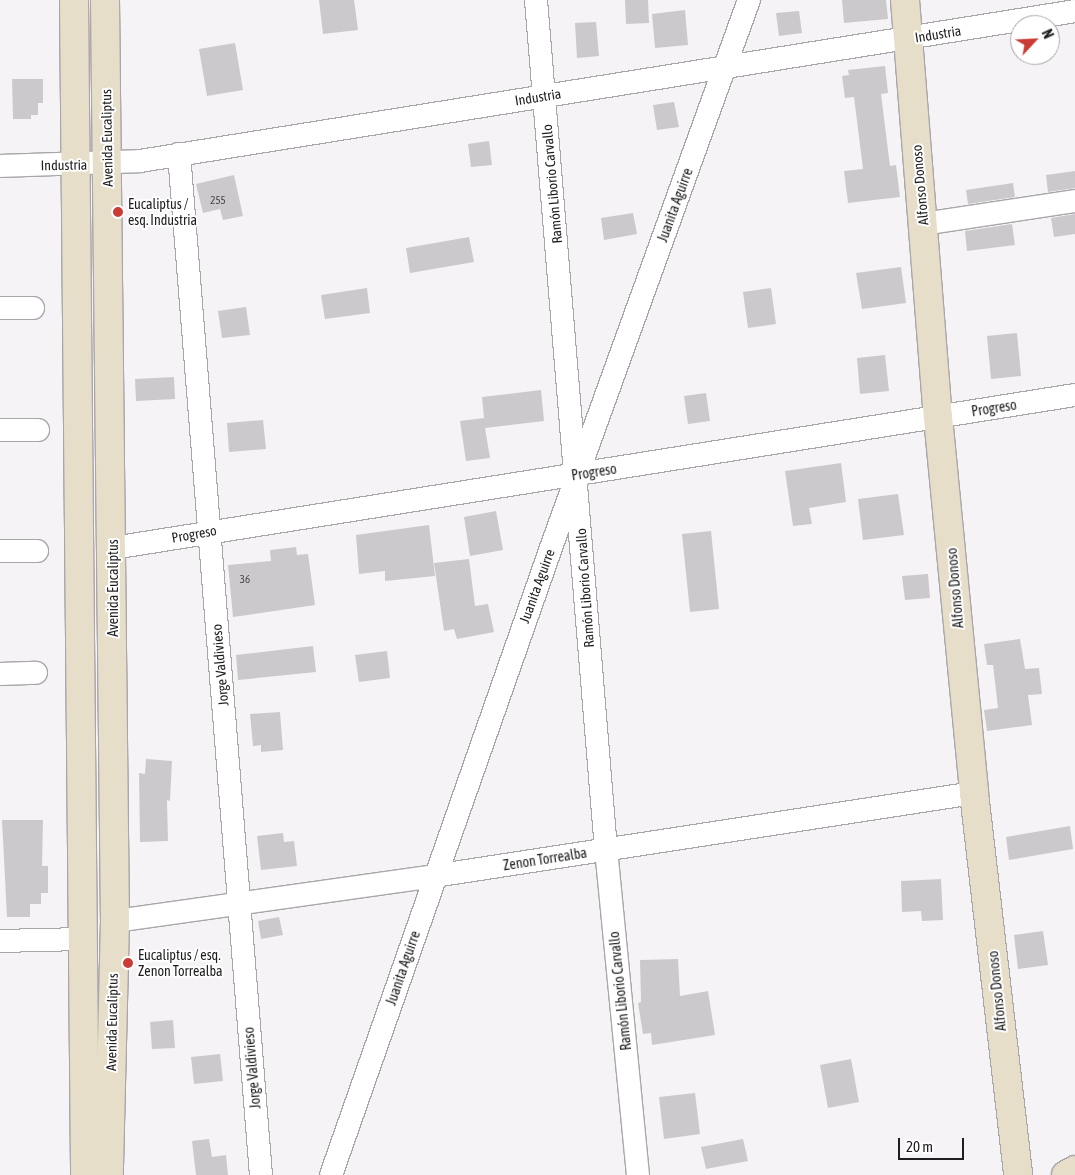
<!DOCTYPE html>
<meta charset="utf-8">
<style>
body{margin:0}
#map{position:relative;width:1075px;height:1175px;overflow:hidden;background:#f6f3f7;font-family:"Asap Condensed",sans-serif}
div>[style]{position:absolute}
.building>*{inset:0;background:#ccc9cd}
.roads{filter:drop-shadow(1px 0 #a9a6aa) drop-shadow(-1px 0 #a9a6aa) drop-shadow(0 1px #a9a6aa) drop-shadow(0 -1px #a9a6aa)}
.street>*{height:22px;margin:-11px;padding:0 11px;transform-origin:11px;border-radius:11px;background:#fff}
.secondary>*{height:28px;margin:-14px;padding:0 14px;transform-origin:14px;border-radius:14px;background:#e7dec9}
.dots>*{width:14px;height:14px;translate:-50% -50%;box-sizing:border-box;border:2px solid #fff;border-radius:50%}
span{translate:-50% -50%;white-space:nowrap;text-align:center;line-height:1.15;-webkit-text-stroke:4px #fff;paint-order:stroke}
.number-label{font-size:11px;color:#4a484a}
.number-label span{-webkit-text-stroke-width:0}
.street-label{font-size:14px;color:#1e1d1f}
.poi-label{font-size:14px;color:#1e1d1f}
.left{translate:0 -50%;text-align:left}
.north{position:absolute;left:1010px;top:15px;width:50px;height:50px;box-sizing:border-box;background:#fff;border:1px solid #a5a5a5;border-radius:50%;rotate:65deg;font-size:14px;font-weight:700;line-height:20px;text-align:center;color:#1e1d1f}
.north::after{content:'';display:block;margin:auto;width:18px;height:22px;background:#ca3c35;clip-path:polygon(50% 0,100% 100%,50% 72%,0 100%)}
.scale{position:absolute;left:898px;top:1138px;width:66px;height:22px;box-sizing:border-box;border:2px solid #1e1d1f;border-top:0;padding-left:6px;font-size:15px;line-height:18px;white-space:nowrap;color:#1e1d1f;-webkit-text-stroke:4px #fff;paint-order:stroke}
</style>
<div id="map">
<div class="building">
<i style="clip-path:polygon(319px 0,354px 0,358px 30px,323px 34px)"></i>
<i style="clip-path:polygon(625px 0,648px 0,649px 23px,626px 24px)"></i>
<i style="clip-path:polygon(842px 0,886px 0,888px 19px,844px 23px)"></i>
<i style="clip-path:polygon(685px 10px,688px 45px,655px 48px,652px 14px)"></i>
<i style="clip-path:polygon(799px 11px,802px 33px,779px 36px,776px 13px)"></i>
<i style="clip-path:polygon(596px 22px,599px 56px,577px 58px,575px 23px)"></i>
<i style="clip-path:polygon(235px 43px,243px 90px,207px 96px,199px 49px)"></i>
<i style="clip-path:polygon(885px 66px,888px 93px,881px 94px,890px 166px,896px 165px,900px 197px,848px 203px,844px 171px,863px 169px,854px 97px,845px 98px,842px 76px,849px 75px,848px 70px)"></i>
<i style="clip-path:polygon(12px 79px,43px 79px,43px 103px,38px 103px,38px 115px,31px 115px,31px 119px,13px 119px)"></i>
<i style="clip-path:polygon(674px 102px,679px 127px,657px 130px,653px 105px)"></i>
<i style="clip-path:polygon(489px 141px,492px 165px,471px 167px,468px 144px)"></i>
<i style="clip-path:polygon(1075px 171px,1075px 188px,1048px 192px,1046px 175px)"></i>
<i style="clip-path:polygon(234px 175px,243px 216px,223px 220px,220px 209px,203px 213px,196px 184px)"></i>
<i style="clip-path:polygon(1013px 183px,1015px 197px,968px 204px,966px 190px)"></i>
<i style="clip-path:polygon(633px 213px,637px 234px,604px 240px,601px 218px)"></i>
<i style="clip-path:polygon(1075px 214px,1075px 234px,1054px 237px,1051px 218px)"></i>
<i style="clip-path:polygon(1012px 224px,1015px 245px,967px 251px,965px 231px)"></i>
<i style="clip-path:polygon(469px 237px,474px 262px,410px 273px,406px 248px)"></i>
<i style="clip-path:polygon(901px 267px,906px 303px,862px 309px,856px 273px)"></i>
<i style="clip-path:polygon(367px 288px,370px 313px,325px 319px,321px 295px)"></i>
<i style="clip-path:polygon(771px 288px,776px 324px,748px 328px,743px 292px)"></i>
<i style="clip-path:polygon(246px 307px,250px 335px,222px 338px,218px 311px)"></i>
<i style="clip-path:polygon(1017px 333px,1021px 376px,991px 379px,987px 336px)"></i>
<i style="clip-path:polygon(885px 355px,889px 391px,860px 394px,857px 358px)"></i>
<i style="clip-path:polygon(174px 377px,175px 399px,136px 401px,135px 379px)"></i>
<i style="clip-path:polygon(541px 390px,544px 421px,485px 428px,490px 458px,466px 461px,460px 421px,484px 418px,485px 428px,482px 397px)"></i>
<i style="clip-path:polygon(706px 393px,710px 421px,688px 424px,684px 396px)"></i>
<i style="clip-path:polygon(263px 420px,266px 449px,229px 452px,227px 423px)"></i>
<i style="clip-path:polygon(841px 463px,846px 502px,809px 508px,812px 524px,793px 526px,785px 471px)"></i>
<i style="clip-path:polygon(898px 494px,904px 535px,863px 540px,858px 499px)"></i>
<i style="clip-path:polygon(496px 511px,503px 550px,470px 556px,464px 517px)"></i>
<i style="clip-path:polygon(429px 525px,435px 576px,385px 581px,385px 571px,359px 574px,356px 535px)"></i>
<i style="clip-path:polygon(711px 531px,719px 609px,690px 612px,682px 534px)"></i>
<i style="clip-path:polygon(296px 547px,297px 555px,308px 554px,315px 605px,233px 617px,228px 565px,271px 561px,270px 550px)"></i>
<i style="clip-path:polygon(469px 559px,475px 606px,488px 604px,494px 632px,457px 639px,454px 629px,444px 631px,434px 563px)"></i>
<i style="clip-path:polygon(928px 574px,930px 598px,905px 600px,902px 576px)"></i>
<i style="clip-path:polygon(1020px 639px,1025px 669px,1039px 668px,1042px 694px,1028px 695px,1032px 725px,987px 731px,984px 710px,998px 708px,993px 665px,987px 665px,984px 644px)"></i>
<i style="clip-path:polygon(313px 646px,316px 672px,238px 680px,236px 655px)"></i>
<i style="clip-path:polygon(387px 651px,390px 678px,359px 682px,355px 655px)"></i>
<i style="clip-path:polygon(280px 712px,283px 750px,261px 752px,261px 745px,253px 746px,250px 714px)"></i>
<i style="clip-path:polygon(146px 759px,172px 761px,170px 801px,167px 800px,168px 841px,140px 842px,139px 773px,145px 774px)"></i>
<i style="clip-path:polygon(2px 820px,43px 820px,42px 866px,48px 866px,48px 893px,41px 893px,41px 904px,30px 904px,30px 917px,7px 917px)"></i>
<i style="clip-path:polygon(1070px 826px,1073px 849px,1009px 860px,1006px 837px)"></i>
<i style="clip-path:polygon(283px 833px,284px 842px,294px 841px,297px 866px,261px 870px,257px 836px)"></i>
<i style="clip-path:polygon(941px 879px,943px 920px,922px 921px,921px 911px,902px 912px,901px 881px)"></i>
<i style="clip-path:polygon(279px 917px,283px 935px,261px 939px,258px 921px)"></i>
<i style="clip-path:polygon(1043px 931px,1048px 965px,1018px 969px,1014px 935px)"></i>
<i style="clip-path:polygon(678px 959px,680px 996px,708px 991px,715px 1035px,652px 1045px,651px 1033px,643px 1034px,638px 1003px,641px 1002px,640px 960px)"></i>
<i style="clip-path:polygon(173px 1020px,175px 1048px,152px 1049px,150px 1022px)"></i>
<i style="clip-path:polygon(220px 1054px,223px 1081px,194px 1084px,191px 1057px)"></i>
<i style="clip-path:polygon(851px 1059px,859px 1102px,828px 1108px,820px 1065px)"></i>
<i style="clip-path:polygon(695px 1093px,700px 1134px,664px 1139px,659px 1097px)"></i>
<i style="clip-path:polygon(209px 1139px,212px 1157px,226px 1155px,228px 1175px,196px 1175px,192px 1141px)"></i>
<i style="clip-path:polygon(743px 1139px,748px 1161px,706px 1169px,701px 1147px)"></i>
</div>
<div class="roads">
<div class="street">
<i style="left:536px;top:0;width:852px;rotate:85.29deg"></i>
<i style="left:606px;top:849px;width:328px;rotate:84.4deg"></i>
<i style="left:179px;top:154px;width:1024px;rotate:85.41deg"></i>
<i style="left:0;top:166px;width:140px;rotate:-2deg"></i>
<i style="left:140px;top:161px;width:947px;rotate:-9.11deg"></i>
<i style="left:923px;top:224px;width:154px;rotate:-8.6deg"></i>
<i style="left:0;top:308px;width:33px"></i>
<i style="left:0;top:430px;width:38px"></i>
<i style="left:113px;top:548px;width:974px;rotate:-9.04deg"></i>
<i style="left:0;top:551px;width:37px"></i>
<i style="left:0;top:674px;width:36px;rotate:-2deg"></i>
<i style="left:115px;top:921px;width:322px;rotate:-8deg"></i>
<i style="left:434px;top:876px;width:546px;rotate:-8.74deg"></i>
<i style="left:0;top:941px;width:83px;rotate:-1.4deg"></i>
<i style="left:331px;top:1175px;width:668px;rotate:-70.67deg"></i>
<i style="left:552px;top:545px;width:580px;rotate:-70.13deg"></i>
</div>
<div class="secondary">
<i style="left:74px;top:0;width:1175px;rotate:89.46deg"></i>
<i style="left:105px;top:0;width:921px;rotate:89.38deg"></i>
<i style="left:115px;top:921px;width:254px;rotate:91.4deg"></i>
<i style="left:905px;top:0;width:418px;rotate:85.5deg"></i>
<i style="left:938px;top:417px;width:378px;rotate:84.5deg"></i>
<i style="left:974px;top:793px;width:385px;rotate:83.4deg"></i>
<i style="left:1066px;top:1175px;width:10px;rotate:-29deg"></i>
</div>
</div>
<div class="dots">
<i style="left:118px;top:212px;background:#ca3c35"></i>
<i style="left:128px;top:963px;background:#ca3c35"></i>
</div>
<div class="number-label">
<span style="left:218px;top:200px">255</span>
<span style="left:245px;top:579px">36</span>
</div>
<div class="street-label">
<span style="left:938px;top:34px;rotate:-9deg">Industria</span>
<span style="left:538px;top:97px;rotate:-9deg">Industria</span>
<span style="left:107px;top:138px;rotate:-91deg">Avenida Eucaliptus</span>
<span style="left:64px;top:165px;rotate:-1deg">Industria</span>
<span style="left:552px;top:184px;rotate:-95deg">Ramón Liborio Carvallo</span>
<span style="left:920px;top:185px;rotate:-95deg">Alfonso Donoso</span>
<span style="left:675px;top:205px;rotate:-70deg">Juanita Aguirre</span>
<span style="left:994px;top:408px;rotate:-9deg">Progreso</span>
<span style="left:594px;top:472px;rotate:-9deg">Progreso</span>
<span style="left:194px;top:534px;rotate:-10deg">Progreso</span>
<span style="left:537px;top:586px;rotate:-70deg">Juanita Aguirre</span>
<span style="left:113px;top:588px;rotate:-90deg">Avenida Eucaliptus</span>
<span style="left:585px;top:588px;rotate:-94deg">Ramón Liborio Carvallo</span>
<span style="left:955px;top:588px;rotate:-95deg">Alfonso Donoso</span>
<span style="left:220px;top:665px;rotate:-95deg">Jorge Valdivieso</span>
<span style="left:545px;top:859px;rotate:-9deg">Zenon Torrealba</span>
<span style="left:403px;top:968px;rotate:-71deg">Juanita Aguirre</span>
<span style="left:620px;top:991px;rotate:-96deg">Ramón Liborio Carvallo</span>
<span style="left:997px;top:991px;rotate:-96deg">Alfonso Donoso</span>
<span style="left:112px;top:1022px;rotate:-89deg">Avenida Eucaliptus</span>
<span style="left:252px;top:1068px;rotate:-95deg">Jorge Valdivieso</span>
</div>
<div class="poi-label">
<span class="left" style="left:128px;top:212px">Eucaliptus /<br>esq. Industria</span>
<span class="left" style="left:138px;top:963px">Eucaliptus / esq.<br>Zenon Torrealba</span>
</div>
<div class="north">N</div>
<div class="scale">20 m</div>
</div>
